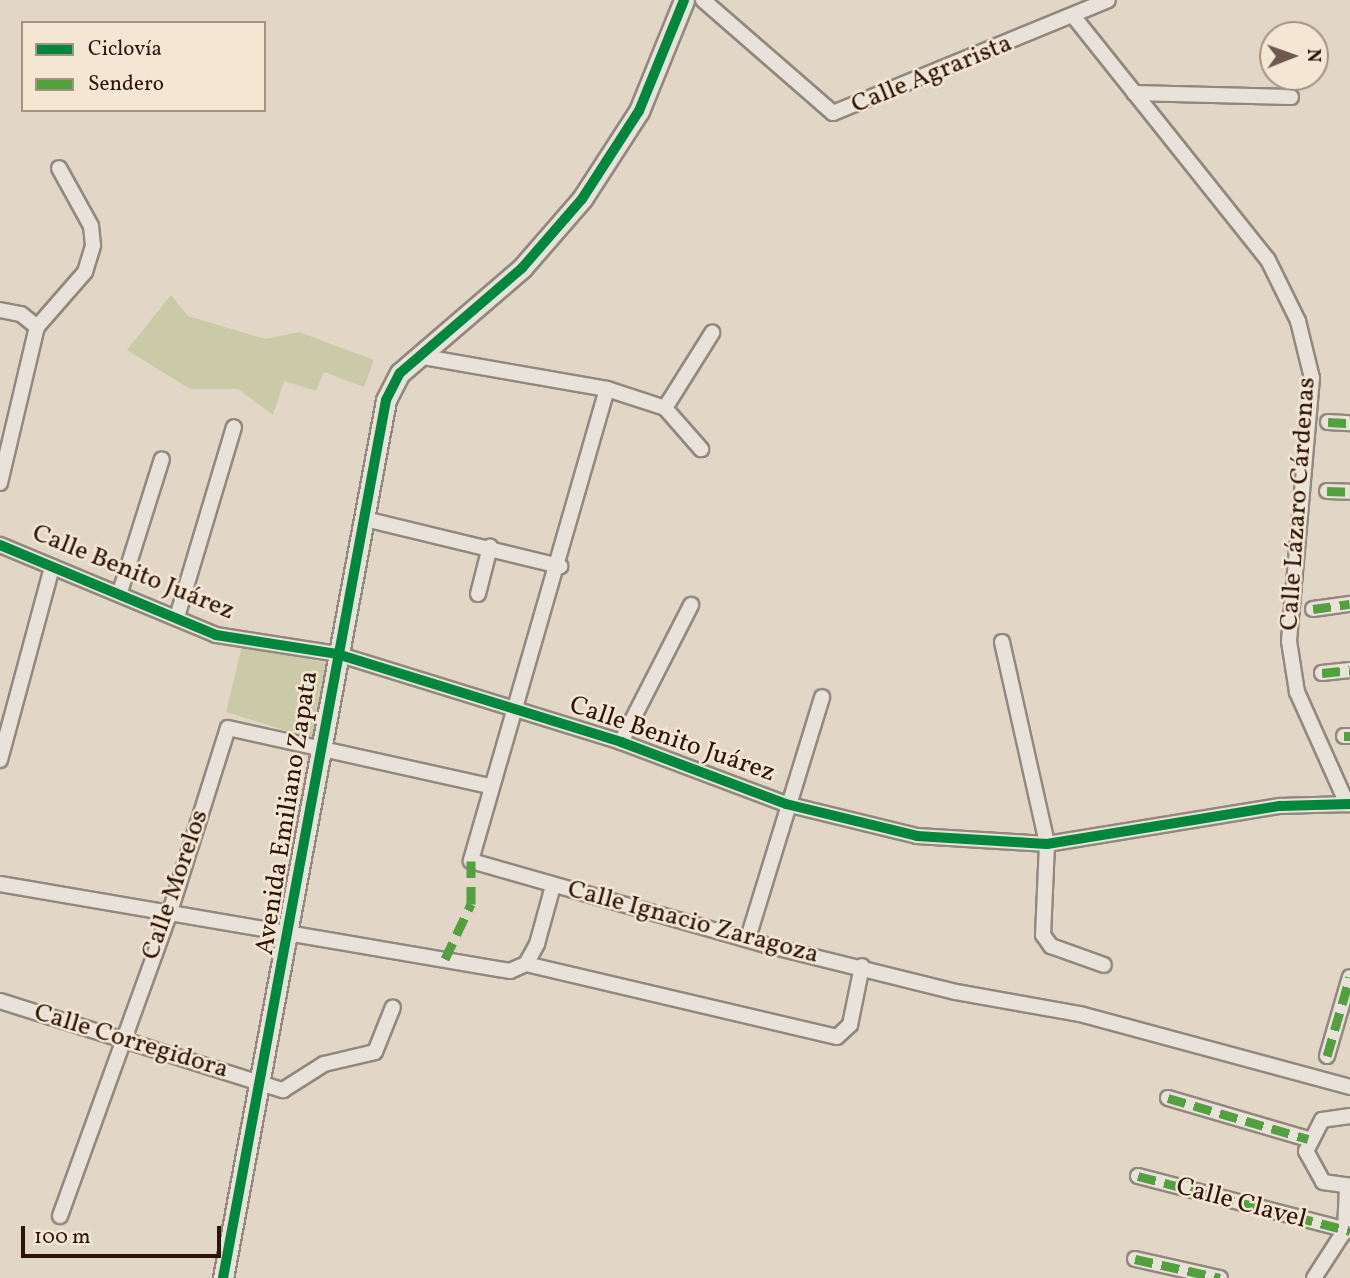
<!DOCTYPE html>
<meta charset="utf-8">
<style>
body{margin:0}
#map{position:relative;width:1350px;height:1278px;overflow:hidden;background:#e2d7c6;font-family:Vollkorn,serif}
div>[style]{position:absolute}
.green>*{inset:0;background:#cacaa9}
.roads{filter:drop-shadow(2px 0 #92887e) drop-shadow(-2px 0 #92887e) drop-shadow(0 2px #92887e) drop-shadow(0 -2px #92887e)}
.street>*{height:14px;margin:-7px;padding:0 7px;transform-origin:7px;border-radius:7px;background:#e8e2da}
.secondary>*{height:19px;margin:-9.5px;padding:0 9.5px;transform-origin:9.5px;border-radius:9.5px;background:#e8e2da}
.quiet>*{height:9px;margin-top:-4.5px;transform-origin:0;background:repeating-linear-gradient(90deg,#52a03e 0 18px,transparent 0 27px)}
.cycleway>*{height:10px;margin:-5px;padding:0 5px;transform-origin:5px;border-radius:5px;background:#00873e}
span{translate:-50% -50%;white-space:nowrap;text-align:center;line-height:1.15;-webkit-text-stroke:5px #f3e7d3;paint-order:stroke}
.street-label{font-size:26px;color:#2d130a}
.legend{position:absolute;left:21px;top:21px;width:245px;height:91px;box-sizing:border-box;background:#f3e7d3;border:2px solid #a49283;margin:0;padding:9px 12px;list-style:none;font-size:21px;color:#2d130a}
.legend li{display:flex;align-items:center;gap:14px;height:35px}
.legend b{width:35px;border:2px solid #a49283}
.north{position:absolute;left:1259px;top:21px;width:70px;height:70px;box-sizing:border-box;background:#f3e7d3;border:2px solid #a49283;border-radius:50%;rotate:89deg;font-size:19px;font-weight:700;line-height:28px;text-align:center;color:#2d130a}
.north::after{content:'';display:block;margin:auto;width:24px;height:32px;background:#6c584c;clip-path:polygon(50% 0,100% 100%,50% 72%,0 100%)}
.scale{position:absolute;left:21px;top:1226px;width:200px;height:32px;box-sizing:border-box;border:4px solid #2d130a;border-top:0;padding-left:9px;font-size:21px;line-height:24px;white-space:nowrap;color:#2d130a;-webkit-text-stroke:5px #f3e7d3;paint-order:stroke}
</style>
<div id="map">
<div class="green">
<i style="clip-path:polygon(171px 295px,188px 316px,265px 339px,299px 332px,374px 360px,364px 387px,324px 372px,316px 391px,284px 381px,273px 415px,238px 389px,190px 389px,127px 350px)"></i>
<i style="clip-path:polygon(242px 646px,326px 663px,313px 739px,226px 712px)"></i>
</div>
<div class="roads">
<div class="street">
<i style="left:703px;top:0;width:172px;rotate:41deg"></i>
<i style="left:833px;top:113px;width:297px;rotate:-22.3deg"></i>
<i style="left:1074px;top:17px;width:311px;rotate:51.4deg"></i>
<i style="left:1268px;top:260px;width:68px;rotate:63.8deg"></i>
<i style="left:1298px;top:321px;width:59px;rotate:76.2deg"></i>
<i style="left:1312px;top:378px;width:264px;rotate:95deg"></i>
<i style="left:1289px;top:641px;width:52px;rotate:81.1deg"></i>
<i style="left:1297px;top:692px;width:123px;rotate:65.9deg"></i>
<i style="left:1134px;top:93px;width:157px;rotate:1.5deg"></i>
<i style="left:0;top:310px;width:21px;rotate:11deg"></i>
<i style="left:21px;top:314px;width:21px;rotate:39deg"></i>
<i style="left:37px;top:327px;width:73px;rotate:-48.9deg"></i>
<i style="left:85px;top:272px;width:28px;rotate:-73deg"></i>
<i style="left:93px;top:245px;width:19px;rotate:-96deg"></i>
<i style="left:91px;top:226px;width:66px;rotate:-118.9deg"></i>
<i style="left:418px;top:356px;width:192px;rotate:9.9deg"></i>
<i style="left:607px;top:389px;width:61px;rotate:18.1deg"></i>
<i style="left:665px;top:408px;width:55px;rotate:48.7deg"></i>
<i style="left:607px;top:389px;width:491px;rotate:106.1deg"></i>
<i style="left:471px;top:861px;width:307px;rotate:15.9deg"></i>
<i style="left:766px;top:945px;width:196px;rotate:13.9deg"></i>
<i style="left:956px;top:992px;width:126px;rotate:10.1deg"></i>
<i style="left:1080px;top:1014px;width:280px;rotate:15.1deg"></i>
<i style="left:665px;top:408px;width:89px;rotate:-57.9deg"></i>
<i style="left:1328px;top:422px;width:22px;rotate:3deg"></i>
<i style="left:0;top:483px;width:160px;rotate:-76.7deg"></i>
<i style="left:1327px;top:491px;width:23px;rotate:2deg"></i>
<i style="left:365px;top:519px;width:201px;rotate:13.6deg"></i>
<i style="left:0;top:545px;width:234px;rotate:22.6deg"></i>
<i style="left:216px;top:635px;width:122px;rotate:8.9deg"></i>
<i style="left:337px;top:654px;width:297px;rotate:17.2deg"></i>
<i style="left:621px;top:742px;width:176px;rotate:20.6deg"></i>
<i style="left:786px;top:804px;width:135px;rotate:13.7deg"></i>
<i style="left:917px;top:836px;width:130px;rotate:3.5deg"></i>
<i style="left:1047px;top:844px;width:236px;rotate:-9.3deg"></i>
<i style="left:1280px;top:806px;width:70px;rotate:-1.6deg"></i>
<i style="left:120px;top:592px;width:139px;rotate:-72.5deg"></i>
<i style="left:478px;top:594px;width:49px;rotate:-75.7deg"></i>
<i style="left:1313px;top:609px;width:37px;rotate:-8deg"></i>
<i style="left:177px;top:617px;width:198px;rotate:-73.3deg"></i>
<i style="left:1002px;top:642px;width:207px;rotate:77.4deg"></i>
<i style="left:1047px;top:844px;width:91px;rotate:92.5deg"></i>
<i style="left:1043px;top:935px;width:14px;rotate:54deg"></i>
<i style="left:1051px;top:946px;width:56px;rotate:19.7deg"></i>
<i style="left:1322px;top:673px;width:28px;rotate:-6deg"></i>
<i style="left:1344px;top:736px;width:6px"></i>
<i style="left:621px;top:742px;width:154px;rotate:-62.9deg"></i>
<i style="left:0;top:760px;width:200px;rotate:-74.9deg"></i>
<i style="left:0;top:884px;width:517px;rotate:9.68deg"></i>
<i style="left:510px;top:971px;width:17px;rotate:-24deg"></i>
<i style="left:526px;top:964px;width:23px;rotate:-61deg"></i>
<i style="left:537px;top:944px;width:60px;rotate:-74.6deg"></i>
<i style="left:748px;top:938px;width:252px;rotate:-72.9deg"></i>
<i style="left:526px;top:964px;width:319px;rotate:13.2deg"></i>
<i style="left:837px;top:1037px;width:18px;rotate:-43deg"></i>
<i style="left:850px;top:1025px;width:60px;rotate:-78.5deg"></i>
<i style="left:0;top:1001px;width:297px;rotate:17.5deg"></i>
<i style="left:283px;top:1090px;width:49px;rotate:-32.4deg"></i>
<i style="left:324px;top:1064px;width:52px;rotate:-13.2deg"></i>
<i style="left:375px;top:1052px;width:48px;rotate:-68.2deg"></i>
<i style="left:1327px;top:1056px;width:82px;rotate:-73.8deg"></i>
<i style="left:1168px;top:1098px;width:146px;rotate:16.3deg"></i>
<i style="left:1350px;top:1116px;width:28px;rotate:172deg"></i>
<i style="left:1322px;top:1120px;width:35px;rotate:117deg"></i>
<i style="left:1306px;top:1151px;width:35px;rotate:61deg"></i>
<i style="left:1323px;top:1182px;width:27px;rotate:8deg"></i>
<i style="left:1138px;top:1176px;width:219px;rotate:14.5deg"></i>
<i style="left:60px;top:1216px;width:317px;rotate:-70.1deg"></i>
<i style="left:168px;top:918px;width:199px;rotate:-72.5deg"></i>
<i style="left:228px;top:728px;width:267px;rotate:12.5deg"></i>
<i style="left:1135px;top:1259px;width:87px;rotate:12.6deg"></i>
<i style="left:1314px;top:1278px;width:57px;rotate:-57.1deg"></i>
<i style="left:1345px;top:1230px;width:43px;rotate:-87.3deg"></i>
</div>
<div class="secondary">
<i style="left:223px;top:1278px;width:893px;rotate:-79.48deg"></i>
<i style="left:386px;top:400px;width:30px;rotate:-63deg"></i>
<i style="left:400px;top:373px;width:161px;rotate:-40.7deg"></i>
<i style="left:522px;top:268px;width:91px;rotate:-49deg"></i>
<i style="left:582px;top:199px;width:105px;rotate:-57.1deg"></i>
<i style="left:639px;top:111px;width:120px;rotate:-67.9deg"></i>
</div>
</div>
<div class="quiet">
<i style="left:1328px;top:422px;width:22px;rotate:3deg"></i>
<i style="left:1327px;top:491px;width:23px;rotate:2deg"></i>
<i style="left:1313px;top:609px;width:37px;rotate:-8deg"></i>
<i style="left:1322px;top:673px;width:28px;rotate:-6deg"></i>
<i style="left:1344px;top:736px;width:6px"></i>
<i style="left:445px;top:959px;width:61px;rotate:-64.7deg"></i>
<i style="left:471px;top:904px;width:43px;rotate:-90deg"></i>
<i style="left:1327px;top:1056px;width:82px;rotate:-73.8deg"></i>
<i style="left:1168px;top:1098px;width:146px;rotate:16.3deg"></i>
<i style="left:1138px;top:1176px;width:219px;rotate:14.5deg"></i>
<i style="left:1135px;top:1259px;width:87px;rotate:12.6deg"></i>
</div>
<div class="cycleway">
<i style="left:0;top:545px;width:234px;rotate:22.6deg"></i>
<i style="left:216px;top:635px;width:122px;rotate:8.9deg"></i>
<i style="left:337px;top:654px;width:297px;rotate:17.2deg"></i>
<i style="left:621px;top:742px;width:176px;rotate:20.6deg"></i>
<i style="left:786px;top:804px;width:135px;rotate:13.7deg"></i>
<i style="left:917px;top:836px;width:130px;rotate:3.5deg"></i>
<i style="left:1047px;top:844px;width:236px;rotate:-9.3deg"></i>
<i style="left:1280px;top:806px;width:70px;rotate:-1.6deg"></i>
<i style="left:223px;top:1278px;width:893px;rotate:-79.48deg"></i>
<i style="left:386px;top:400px;width:30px;rotate:-63deg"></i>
<i style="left:400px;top:373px;width:161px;rotate:-40.7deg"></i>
<i style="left:522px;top:268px;width:91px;rotate:-49deg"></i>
<i style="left:582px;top:199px;width:105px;rotate:-57.1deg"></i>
<i style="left:639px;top:111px;width:120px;rotate:-67.9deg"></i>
</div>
<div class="street-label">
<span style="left:932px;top:75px;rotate:-22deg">Calle Agrarista</span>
<span style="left:1299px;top:504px;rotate:-86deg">Calle Lázaro Cárdenas</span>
<span style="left:133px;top:573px;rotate:22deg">Calle Benito Juárez</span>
<span style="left:672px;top:740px;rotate:19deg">Calle Benito Juárez</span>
<span style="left:288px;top:813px;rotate:-81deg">Avenida Emiliano Zapata</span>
<span style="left:176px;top:885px;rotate:-71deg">Calle Morelos</span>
<span style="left:693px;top:923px;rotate:15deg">Calle Ignacio Zaragoza</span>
<span style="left:131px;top:1042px;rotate:17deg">Calle Corregidora</span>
<span style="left:1241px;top:1204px;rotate:15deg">Calle Clavel</span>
</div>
<ul class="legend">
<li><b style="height:9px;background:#00873e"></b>Ciclovía</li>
<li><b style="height:9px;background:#52a03e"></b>Sendero</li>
</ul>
<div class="north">N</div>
<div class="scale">100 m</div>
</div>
